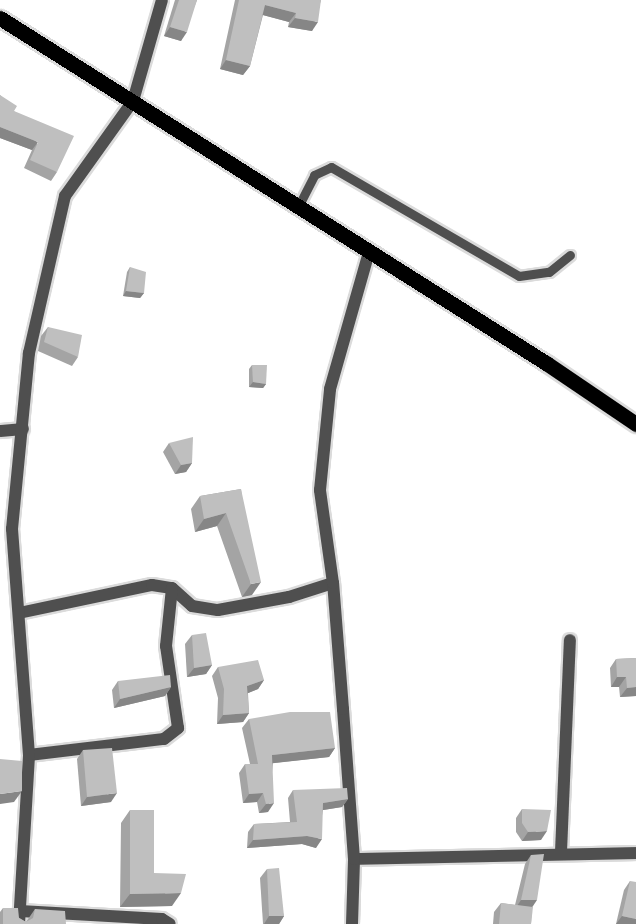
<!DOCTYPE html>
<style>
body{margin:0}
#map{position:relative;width:636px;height:924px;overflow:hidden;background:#fff;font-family:"Roboto Condensed",sans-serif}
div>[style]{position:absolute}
.roads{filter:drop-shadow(2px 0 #dbdbdb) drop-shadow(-2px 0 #dbdbdb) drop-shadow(0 2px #dbdbdb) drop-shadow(0 -2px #dbdbdb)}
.lane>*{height:9px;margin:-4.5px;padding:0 4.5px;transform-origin:4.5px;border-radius:4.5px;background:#4f4f4f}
.street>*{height:12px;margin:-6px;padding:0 6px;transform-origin:6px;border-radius:6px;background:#4f4f4f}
.primary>*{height:15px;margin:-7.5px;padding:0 7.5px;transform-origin:7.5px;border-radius:7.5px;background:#000}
.wall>*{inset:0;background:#a4a4a4}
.shaded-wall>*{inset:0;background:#868686}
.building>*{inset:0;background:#bfbfbf}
span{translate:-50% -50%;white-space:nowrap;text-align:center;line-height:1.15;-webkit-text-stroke:4.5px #fff;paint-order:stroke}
</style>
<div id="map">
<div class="roads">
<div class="lane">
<i style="left:298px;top:207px;width:36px;rotate:-63deg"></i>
<i style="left:314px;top:175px;width:19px;rotate:-25deg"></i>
<i style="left:331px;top:167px;width:217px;rotate:30.1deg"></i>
<i style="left:519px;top:276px;width:30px;rotate:-8deg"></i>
<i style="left:549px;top:272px;width:27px;rotate:-39deg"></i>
</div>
<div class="street">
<i style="left:0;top:431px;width:23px;rotate:-5deg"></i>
<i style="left:19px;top:613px;width:136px;rotate:-11.9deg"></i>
<i style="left:152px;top:585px;width:20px;rotate:9deg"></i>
<i style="left:172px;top:588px;width:27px;rotate:42deg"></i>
<i style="left:192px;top:606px;width:26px;rotate:9deg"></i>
<i style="left:218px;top:610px;width:72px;rotate:-10.4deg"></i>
<i style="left:289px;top:597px;width:46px;rotate:-17.7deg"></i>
<i style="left:29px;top:755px;width:136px;rotate:-6.8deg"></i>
<i style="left:164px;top:739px;width:18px;rotate:-38deg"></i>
<i style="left:178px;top:728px;width:83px;rotate:-98.3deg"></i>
<i style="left:166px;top:646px;width:58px;rotate:-84.1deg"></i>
<i style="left:561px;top:852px;width:212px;rotate:-87.6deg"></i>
<i style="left:354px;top:859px;width:282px;rotate:-1.2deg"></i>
<i style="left:20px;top:911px;width:142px;rotate:3.2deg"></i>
<i style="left:162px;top:919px;width:9px;rotate:32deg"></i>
<i style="left:19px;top:924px;width:169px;rotate:-86.6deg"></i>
<i style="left:29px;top:755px;width:227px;rotate:-94.3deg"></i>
<i style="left:12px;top:529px;width:177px;rotate:-84.5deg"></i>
<i style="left:29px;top:353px;width:161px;rotate:-77.1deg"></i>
<i style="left:65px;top:196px;width:117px;rotate:-54.4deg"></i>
<i style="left:133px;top:101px;width:105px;rotate:-74deg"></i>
<i style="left:352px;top:924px;width:65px;rotate:-88.2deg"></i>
<i style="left:354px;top:859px;width:150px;rotate:-94.2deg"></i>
<i style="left:343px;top:709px;width:126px;rotate:-94.5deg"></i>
<i style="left:333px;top:583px;width:94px;rotate:-98deg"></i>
<i style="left:320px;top:490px;width:101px;rotate:-84.3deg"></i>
<i style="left:330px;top:389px;width:142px;rotate:-74.1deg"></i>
</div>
<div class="primary">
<i style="left:0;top:18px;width:646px;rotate:32.29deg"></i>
<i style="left:546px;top:363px;width:109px;rotate:34.1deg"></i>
</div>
</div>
<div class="wall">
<i style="clip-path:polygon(175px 0,197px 0,181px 41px,164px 36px)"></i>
<i style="clip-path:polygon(235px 0,321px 0,312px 31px,288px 27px,289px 22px,263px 15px,250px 66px,243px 75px,220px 69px)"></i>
<i style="clip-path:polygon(0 95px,14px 111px,57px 172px,51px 181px,24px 168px,32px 150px,0 138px)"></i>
<i style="clip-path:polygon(130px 267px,144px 293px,140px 298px,123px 296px,127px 272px)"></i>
<i style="clip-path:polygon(48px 327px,78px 357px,72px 366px,38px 351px,41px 336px)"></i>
<i style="clip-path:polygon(252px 365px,266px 384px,263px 388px,249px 387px,249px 369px)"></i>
<i style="clip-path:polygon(169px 443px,192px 463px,186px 472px,175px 474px,163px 452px)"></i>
<i style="clip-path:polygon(241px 489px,252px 595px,242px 597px,217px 526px,195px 532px,191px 509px,200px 496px)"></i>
<i style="clip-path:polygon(192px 635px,212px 665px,206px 674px,187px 677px,185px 644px)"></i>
<i style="clip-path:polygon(636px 658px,636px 696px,620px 697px,619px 687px,611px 687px,610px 668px,616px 659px)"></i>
<i style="clip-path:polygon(218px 667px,264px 680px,258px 689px,248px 693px,249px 713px,243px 722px,217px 724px,218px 698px,212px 676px)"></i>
<i style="clip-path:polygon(118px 681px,171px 687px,165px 696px,114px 708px,112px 690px)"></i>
<i style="clip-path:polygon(249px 719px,335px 748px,329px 757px,273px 763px,268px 812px,259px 813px,257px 802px,243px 803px,239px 773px,245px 764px,250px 764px,242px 728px)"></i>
<i style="clip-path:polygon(83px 750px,111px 802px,81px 806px,77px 759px)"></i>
<i style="clip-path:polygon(293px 790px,348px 799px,342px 807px,323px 810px,316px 848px,302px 844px,247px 848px,248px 832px,254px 824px,290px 822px,288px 798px)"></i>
<i style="clip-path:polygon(522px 809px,541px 840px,522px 841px,516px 832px,516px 818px)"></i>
<i style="clip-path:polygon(130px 810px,154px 873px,172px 906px,120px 907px,121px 823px)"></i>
<i style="clip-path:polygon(531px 855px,532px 907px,531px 924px,493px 924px,494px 912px,501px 903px,515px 905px,525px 864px)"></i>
<i style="clip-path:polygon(267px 869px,284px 916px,279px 924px,263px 924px,260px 878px)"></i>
<i style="clip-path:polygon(630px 881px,636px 924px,616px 924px,624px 890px)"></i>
<i style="clip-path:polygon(3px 908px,26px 922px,35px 909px,66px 924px,0 924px,0 912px)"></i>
</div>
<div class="shaded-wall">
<i style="clip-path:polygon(265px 5px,296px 13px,289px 22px,259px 14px)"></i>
<i style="clip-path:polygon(295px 18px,318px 22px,312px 31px,288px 27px)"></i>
<i style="clip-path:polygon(170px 27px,187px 32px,181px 41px,164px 36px)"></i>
<i style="clip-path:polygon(226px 60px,250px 66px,243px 75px,220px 69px)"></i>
<i style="clip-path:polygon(0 127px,38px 142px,32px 150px,0 138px)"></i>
<i style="clip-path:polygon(126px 291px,144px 293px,140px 298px,123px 296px)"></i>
<i style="clip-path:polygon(253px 382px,266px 384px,263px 388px,249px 387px)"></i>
<i style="clip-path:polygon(192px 463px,186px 472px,175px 474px,181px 465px)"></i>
<i style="clip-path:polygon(226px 513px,217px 526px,195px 532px,204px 519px)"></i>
<i style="clip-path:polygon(261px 582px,252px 595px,242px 597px,251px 584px)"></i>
<i style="clip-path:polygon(212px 665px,206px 674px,187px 677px,194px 668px)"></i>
<i style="clip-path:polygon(617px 677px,626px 677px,619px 687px,611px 687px)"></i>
<i style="clip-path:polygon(264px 680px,258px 689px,241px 696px,247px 686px)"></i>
<i style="clip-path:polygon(171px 687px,165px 696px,114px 708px,120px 699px)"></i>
<i style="clip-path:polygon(636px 687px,636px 696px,620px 697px,627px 688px)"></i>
<i style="clip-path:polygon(249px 713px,243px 722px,217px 724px,223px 715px)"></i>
<i style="clip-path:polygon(335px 748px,329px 757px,266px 764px,272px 755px)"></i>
<i style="clip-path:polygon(22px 791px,14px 802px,0 804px,0 794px)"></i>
<i style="clip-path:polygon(117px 793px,111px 802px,81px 806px,87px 797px)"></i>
<i style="clip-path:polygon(263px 793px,257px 802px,243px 803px,249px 794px)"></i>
<i style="clip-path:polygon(348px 799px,342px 807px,317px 811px,323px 803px)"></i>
<i style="clip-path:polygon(274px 803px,268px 812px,259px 813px,266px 804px)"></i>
<i style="clip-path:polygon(547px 831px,541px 840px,522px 841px,528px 832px)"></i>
<i style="clip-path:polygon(307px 836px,322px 839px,316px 848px,302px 844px,247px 848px,253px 840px)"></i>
<i style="clip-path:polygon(181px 893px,172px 906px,120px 907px,130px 894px)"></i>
<i style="clip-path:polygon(521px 900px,537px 900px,531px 909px,515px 909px)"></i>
<i style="clip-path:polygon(269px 916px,284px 916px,279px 924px,264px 924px)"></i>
<i style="clip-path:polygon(622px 916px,636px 919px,636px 924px,616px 924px)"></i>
</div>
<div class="building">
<i style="clip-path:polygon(179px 0,197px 0,187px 32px,170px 27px)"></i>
<i style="clip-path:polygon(239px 0,321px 0,318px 22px,295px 18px,296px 13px,265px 5px,250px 66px,226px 60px)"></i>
<i style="clip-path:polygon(0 95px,17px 106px,14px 111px,74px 136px,57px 172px,30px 160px,38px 142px,0 127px)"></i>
<i style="clip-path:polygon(130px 267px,146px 272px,144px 293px,126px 291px)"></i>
<i style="clip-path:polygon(48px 327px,82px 335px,78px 357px,44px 342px)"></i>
<i style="clip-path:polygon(252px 365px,267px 365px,266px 384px,253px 382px)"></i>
<i style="clip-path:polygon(193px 437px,192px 463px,181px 465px,169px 443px)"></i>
<i style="clip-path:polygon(241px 489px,261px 582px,251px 584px,226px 513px,204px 519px,200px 496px)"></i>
<i style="clip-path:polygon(206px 633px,212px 665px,194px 668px,192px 635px)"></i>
<i style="clip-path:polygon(636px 658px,636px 687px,627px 688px,626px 677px,617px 677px,616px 659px)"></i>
<i style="clip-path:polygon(258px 660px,264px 680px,247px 686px,249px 713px,223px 715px,224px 689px,218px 667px)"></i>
<i style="clip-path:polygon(170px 675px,171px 687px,120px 699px,118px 681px)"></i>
<i style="clip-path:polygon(290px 712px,330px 712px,335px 748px,272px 755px,274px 803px,266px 804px,263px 793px,249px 794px,245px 764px,258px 764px,249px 719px)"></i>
<i style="clip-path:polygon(112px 748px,117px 793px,87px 797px,83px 750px)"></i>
<i style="clip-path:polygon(0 759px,22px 761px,22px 791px,0 794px)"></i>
<i style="clip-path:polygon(347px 788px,348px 799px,323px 803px,322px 839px,307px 836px,253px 840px,254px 824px,297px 822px,293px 790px)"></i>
<i style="clip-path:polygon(522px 809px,551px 810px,547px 831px,528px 832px,522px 823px)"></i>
<i style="clip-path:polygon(130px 810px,154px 810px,154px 873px,186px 874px,181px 893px,130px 894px)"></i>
<i style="clip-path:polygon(544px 854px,537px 900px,521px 900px,531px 855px)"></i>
<i style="clip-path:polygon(279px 868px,284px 916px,269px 916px,267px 869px)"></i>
<i style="clip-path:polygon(630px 881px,636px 882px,636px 919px,622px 916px)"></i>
<i style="clip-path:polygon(501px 903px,533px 907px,531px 924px,499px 924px)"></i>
<i style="clip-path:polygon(3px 908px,18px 908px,19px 918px,26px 922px,33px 918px,35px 909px,65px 911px,66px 924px,3px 924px)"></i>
</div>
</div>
